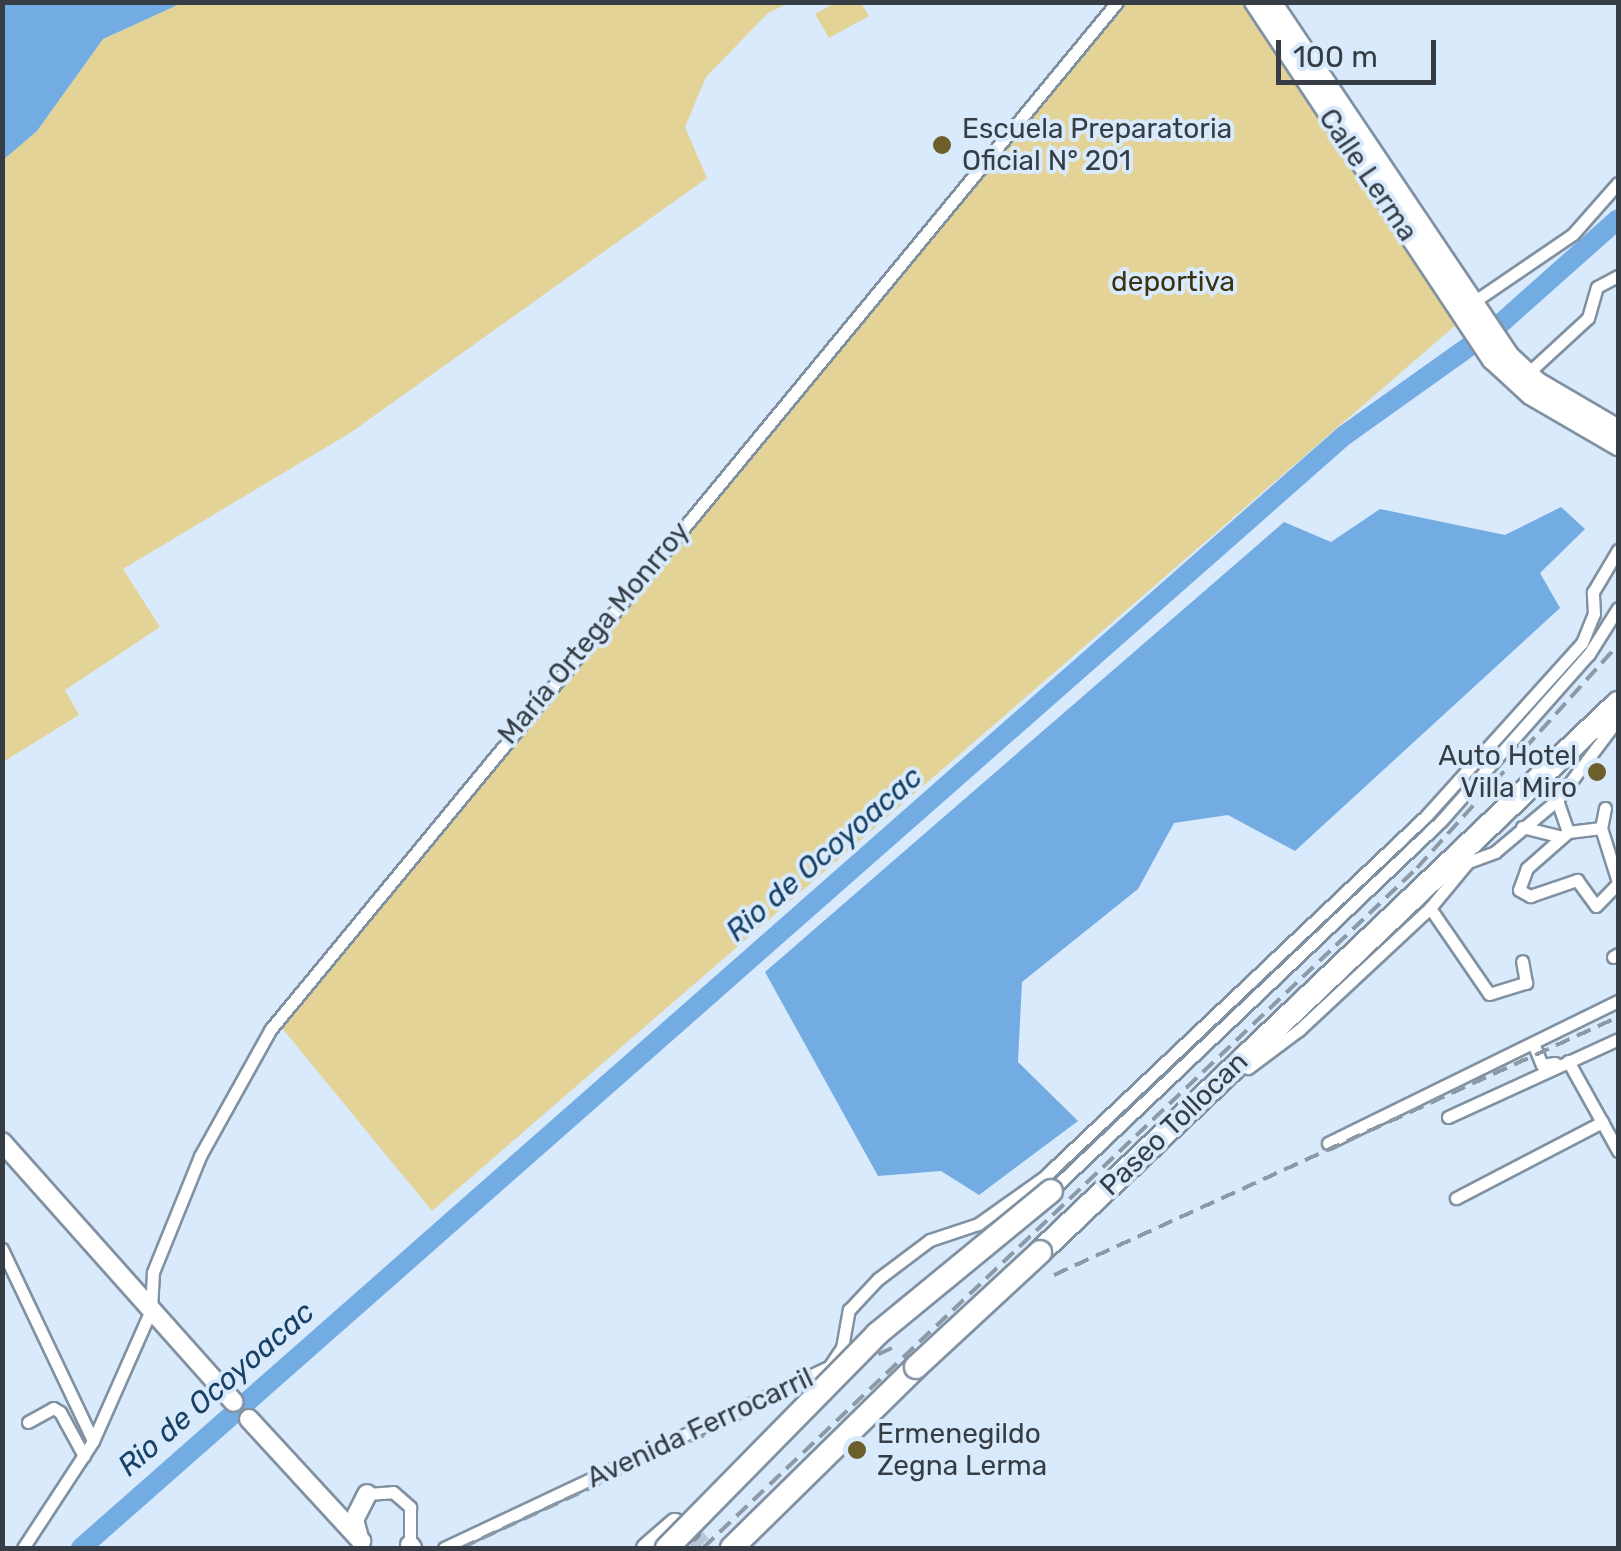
<!DOCTYPE html>
<meta charset="utf-8">
<style>
body{margin:0}
#map{position:relative;width:1621px;height:1551px;overflow:hidden;background:#d8eafc;font-family:Rubik,sans-serif}
div>[style]{position:absolute}
.green>*{inset:0;background:#e4d397}
.water>*{inset:0;background:#73ace3}
.river>*{height:20px;margin:-10px;padding:0 10px;transform-origin:10px;border-radius:10px;background:#73ace3}
.secondary-tunnel>*{height:18px;margin-top:-9px;transform-origin:0;background:repeating-linear-gradient(90deg,#b8c7d7 0 18px,transparent 0 27px)}
.roads{filter:drop-shadow(2px 0 #8091a1) drop-shadow(-2px 0 #8091a1) drop-shadow(0 2px #8091a1) drop-shadow(0 -2px #8091a1)}
.street>*{height:11px;margin:-5.5px;padding:0 5.5px;transform-origin:5.5px;border-radius:5.5px;background:#fff}
.secondary>*{height:18px;margin:-9px;padding:0 9px;transform-origin:9px;border-radius:9px;background:#fff}
.highway>*{height:22px;margin:-11px;padding:0 11px;transform-origin:11px;border-radius:11px;background:#fff}
.rail>*{height:4px;margin-top:-2px;transform-origin:0;background:repeating-linear-gradient(90deg,#8c99a6 0 15px,transparent 0 23px)}
.bridges{filter:drop-shadow(2px 0 #8091a1) drop-shadow(-2px 0 #8091a1) drop-shadow(0 2px #8091a1) drop-shadow(0 -2px #8091a1)}
.highway-bridge>*{height:22px;margin:-11px;padding:0 11px;transform-origin:11px;border-radius:11px;background:#fff}
.dots>*{width:28px;height:28px;translate:-50% -50%;box-sizing:border-box;border:5px solid #d8eafc;border-radius:50%}
span{translate:-50% -50%;white-space:nowrap;text-align:center;line-height:1.15;-webkit-text-stroke:8px #d8eafc;paint-order:stroke}
.poi-label{font-size:28px;color:#363d44}
.left{translate:0 -50%;text-align:left}
.right{translate:-100% -50%;text-align:right}
.street-label{font-size:28px;color:#363d44}
.park-label{font-size:28px;color:#3c3210}
.water-label{font-size:30px;color:#184166;font-style:italic}
.frame{position:absolute;inset:0;border:5px solid #363d44;pointer-events:none}
.scale{position:absolute;left:1276px;top:40px;width:160px;height:45px;box-sizing:border-box;border:5px solid #363d44;border-top:0;padding-left:12px;font-size:30px;line-height:35px;white-space:nowrap;color:#363d44;-webkit-text-stroke:8px #d8eafc;paint-order:stroke}
</style>
<div id="map">
<div class="green">
<i style="clip-path:polygon(182px 3px,789px 3px,768px 13px,706px 77px,685px 127px,707px 178px,350px 433px,123px 569px,160px 627px,65px 690px,79px 715px,3px 762px,3px 160px,37px 131px,103px 39px)"></i>
<i style="clip-path:polygon(861px 3px,869px 16px,829px 38px,815px 14px,835px 3px)"></i>
<i style="clip-path:polygon(1122px 3px,1252px 3px,1472px 311px,432px 1211px,277px 1022px)"></i>
</div>
<div class="water">
<i style="clip-path:polygon(3px 2px,182px 2px,182px 3px,103px 39px,37px 131px,3px 160px)"></i>
<i style="clip-path:polygon(1561px 507px,1585px 529px,1540px 573px,1560px 608px,1295px 851px,1228px 815px,1174px 823px,1138px 889px,1022px 982px,1018px 1062px,1078px 1121px,979px 1195px,941px 1171px,878px 1176px,765px 972px,1284px 522px,1331px 542px,1380px 509px,1505px 535px)"></i>
</div>
<div class="river">
<i style="left:81px;top:1548px;width:1684px;rotate:-41.37deg"></i>
<i style="left:1345px;top:435px;width:189px;rotate:-35.5deg"></i>
<i style="left:1499px;top:325px;width:159px;rotate:-41.7deg"></i>
</div>
<div class="secondary-tunnel">
<i style="left:690px;top:1531px;width:23px;rotate:49deg"></i>
</div>
<div class="roads">
<div class="street">
<i style="left:1472px;top:303px;width:122px;rotate:-34.3deg"></i>
<i style="left:1573px;top:234px;width:68px;rotate:-48.6deg"></i>
<i style="left:1527px;top:374px;width:83px;rotate:-42.6deg"></i>
<i style="left:1588px;top:318px;width:32px;rotate:-74deg"></i>
<i style="left:1597px;top:287px;width:24px;rotate:-28deg"></i>
<i style="left:1557px;top:800px;width:34px;rotate:71deg"></i>
<i style="left:1605px;top:808px;width:20px;rotate:101deg"></i>
<i style="left:1601px;top:828px;width:57px;rotate:72.5deg"></i>
<i style="left:1522px;top:827px;width:41px;rotate:14deg"></i>
<i style="left:1601px;top:828px;width:33px;rotate:173deg"></i>
<i style="left:1568px;top:832px;width:55px;rotate:138.7deg"></i>
<i style="left:1527px;top:868px;width:23px;rotate:110deg"></i>
<i style="left:1519px;top:890px;width:13px;rotate:29deg"></i>
<i style="left:1530px;top:896px;width:50px;rotate:-18.8deg"></i>
<i style="left:1577px;top:880px;width:32px;rotate:54deg"></i>
<i style="left:1596px;top:906px;width:32px;rotate:-46deg"></i>
<i style="left:1430px;top:908px;width:104px;rotate:55.5deg"></i>
<i style="left:1489px;top:994px;width:39px;rotate:-17deg"></i>
<i style="left:1526px;top:983px;width:22px;rotate:-100deg"></i>
<i style="left:1613px;top:957px;width:6px;rotate:-31deg"></i>
<i style="left:1533px;top:1043px;width:24px;rotate:68deg"></i>
<i style="left:1542px;top:1065px;width:13px;rotate:-9deg"></i>
<i style="left:1568px;top:1061px;width:103px;rotate:60.9deg"></i>
<i style="left:1248px;top:1068px;width:64px;rotate:-36.7deg"></i>
<i style="left:1299px;top:1030px;width:179px;rotate:-43deg"></i>
<i style="left:1430px;top:908px;width:60px;rotate:-50.4deg"></i>
<i style="left:1468px;top:862px;width:29px;rotate:-20deg"></i>
<i style="left:1495px;top:852px;width:81px;rotate:-40deg"></i>
<i style="left:1557px;top:800px;width:101px;rotate:-53deg"></i>
<i style="left:1448px;top:1117px;width:187px;rotate:-24.6deg"></i>
<i style="left:1328px;top:1143px;width:323px;rotate:-26.1deg"></i>
<i style="left:1051px;top:1191px;width:538px;rotate:-43.49deg"></i>
<i style="left:1441px;top:821px;width:223px;rotate:-48.5deg"></i>
<i style="left:1589px;top:654px;width:54px;rotate:-57.8deg"></i>
<i style="left:1456px;top:1198px;width:165px;rotate:-27.5deg"></i>
<i style="left:2px;top:1249px;width:212px;rotate:64.6deg"></i>
<i style="left:28px;top:1422px;width:29px;rotate:-29deg"></i>
<i style="left:53px;top:1408px;width:8px;rotate:30deg"></i>
<i style="left:60px;top:1412px;width:50px;rotate:61.4deg"></i>
<i style="left:367px;top:1494px;width:26px;rotate:-4deg"></i>
<i style="left:393px;top:1492px;width:23px;rotate:41deg"></i>
<i style="left:410px;top:1507px;width:41px;rotate:90deg"></i>
<i style="left:23px;top:1548px;width:128px;rotate:-56.8deg"></i>
<i style="left:93px;top:1441px;width:143px;rotate:-66.1deg"></i>
<i style="left:151px;top:1310px;width:38px;rotate:-87deg"></i>
<i style="left:153px;top:1272px;width:125px;rotate:-67.9deg"></i>
<i style="left:200px;top:1156px;width:144px;rotate:-60.9deg"></i>
<i style="left:270px;top:1030px;width:1332px;rotate:-50.51deg"></i>
<i style="left:444px;top:1548px;width:425px;rotate:-25.2deg"></i>
<i style="left:829px;top:1367px;width:23px;rotate:-56deg"></i>
<i style="left:842px;top:1348px;width:39px;rotate:-80deg"></i>
<i style="left:849px;top:1310px;width:42px;rotate:-46.9deg"></i>
<i style="left:878px;top:1279px;width:65px;rotate:-36.9deg"></i>
<i style="left:930px;top:1240px;width:51px;rotate:-18.4deg"></i>
<i style="left:978px;top:1224px;width:80px;rotate:-35.3deg"></i>
<i style="left:1043px;top:1178px;width:527px;rotate:-43.39deg"></i>
<i style="left:1426px;top:816px;width:233px;rotate:-48deg"></i>
<i style="left:1582px;top:643px;width:31px;rotate:-68deg"></i>
<i style="left:1594px;top:614px;width:22px;rotate:-93deg"></i>
<i style="left:1593px;top:592px;width:49px;rotate:-59.2deg"></i>
</div>
<div class="secondary">
<i style="left:1254px;top:2px;width:430px;rotate:56.4deg"></i>
<i style="left:1492px;top:360px;width:52px;rotate:42.6deg"></i>
<i style="left:1530px;top:395px;width:102px;rotate:30.1deg"></i>
<i style="left:1272px;top:2px;width:425px;rotate:56.1deg"></i>
<i style="left:1509px;top:355px;width:40px;rotate:43deg"></i>
<i style="left:1538px;top:382px;width:93px;rotate:30.4deg"></i>
<i style="left:2px;top:1142px;width:348px;rotate:48.3deg"></i>
<i style="left:249px;top:1419px;width:166px;rotate:47.4deg"></i>
<i style="left:358px;top:1534px;width:15px;rotate:-106deg"></i>
<i style="left:354px;top:1520px;width:29px;rotate:-63deg"></i>
<i style="left:410px;top:1545px;width:4px;rotate:56deg"></i>
<i style="left:646px;top:1548px;width:38px;rotate:-41deg"></i>
<i style="left:675px;top:1523px;width:17px;rotate:28deg"></i>
</div>
<div class="highway">
<i style="left:1040px;top:1252px;width:797px;rotate:-43.53deg"></i>
<i style="left:732px;top:1548px;width:258px;rotate:-44.5deg"></i>
</div>
</div>
<div class="rail">
<i style="left:1054px;top:1275px;width:620px;rotate:-24.58deg"></i>
<i style="left:461px;top:1548px;width:475px;rotate:-24.9deg"></i>
<i style="left:703px;top:1548px;width:986px;rotate:-43.6deg"></i>
<i style="left:1417px;top:868px;width:300px;rotate:-48deg"></i>
</div>
<div class="bridges">
<div class="highway-bridge">
<i style="left:916px;top:1367px;width:169px;rotate:-42.8deg"></i>
<i style="left:667px;top:1548px;width:300px;rotate:-45.5deg"></i>
<i style="left:877px;top:1334px;width:225px;rotate:-39.4deg"></i>
</div>
</div>
<div class="dots">
<i style="left:942px;top:145px;background:#6d5f2c"></i>
<i style="left:1597px;top:772px;background:#6d5f2c"></i>
<i style="left:857px;top:1450px;background:#6d5f2c"></i>
</div>
<div class="poi-label">
<span class="left" style="left:962px;top:145px">Escuela Preparatoria<br>Oficial N° 201</span>
<span class="right" style="left:1577px;top:772px">Auto Hotel<br>Villa Miro</span>
<span class="left" style="left:877px;top:1450px">Ermenegildo<br>Zegna Lerma</span>
</div>
<div class="street-label">
<span style="left:1368px;top:175px;rotate:56deg">Calle Lerma</span>
<span style="left:594px;top:633px;rotate:-50deg">María Ortega Monrroy</span>
<span style="left:1174px;top:1124px;rotate:-44deg">Paseo Tollocan</span>
<span style="left:700px;top:1428px;rotate:-25deg">Avenida Ferrocarril</span>
</div>
<div class="park-label">
<span style="left:1173px;top:282px">deportiva</span>
</div>
<div class="water-label">
<span style="left:824px;top:854px;rotate:-41deg">Rio de Ocoyoacac</span>
<span style="left:216px;top:1389px;rotate:-41deg">Rio de Ocoyoacac</span>
</div>
<div class="frame"></div>
<div class="scale">100 m</div>
</div>
